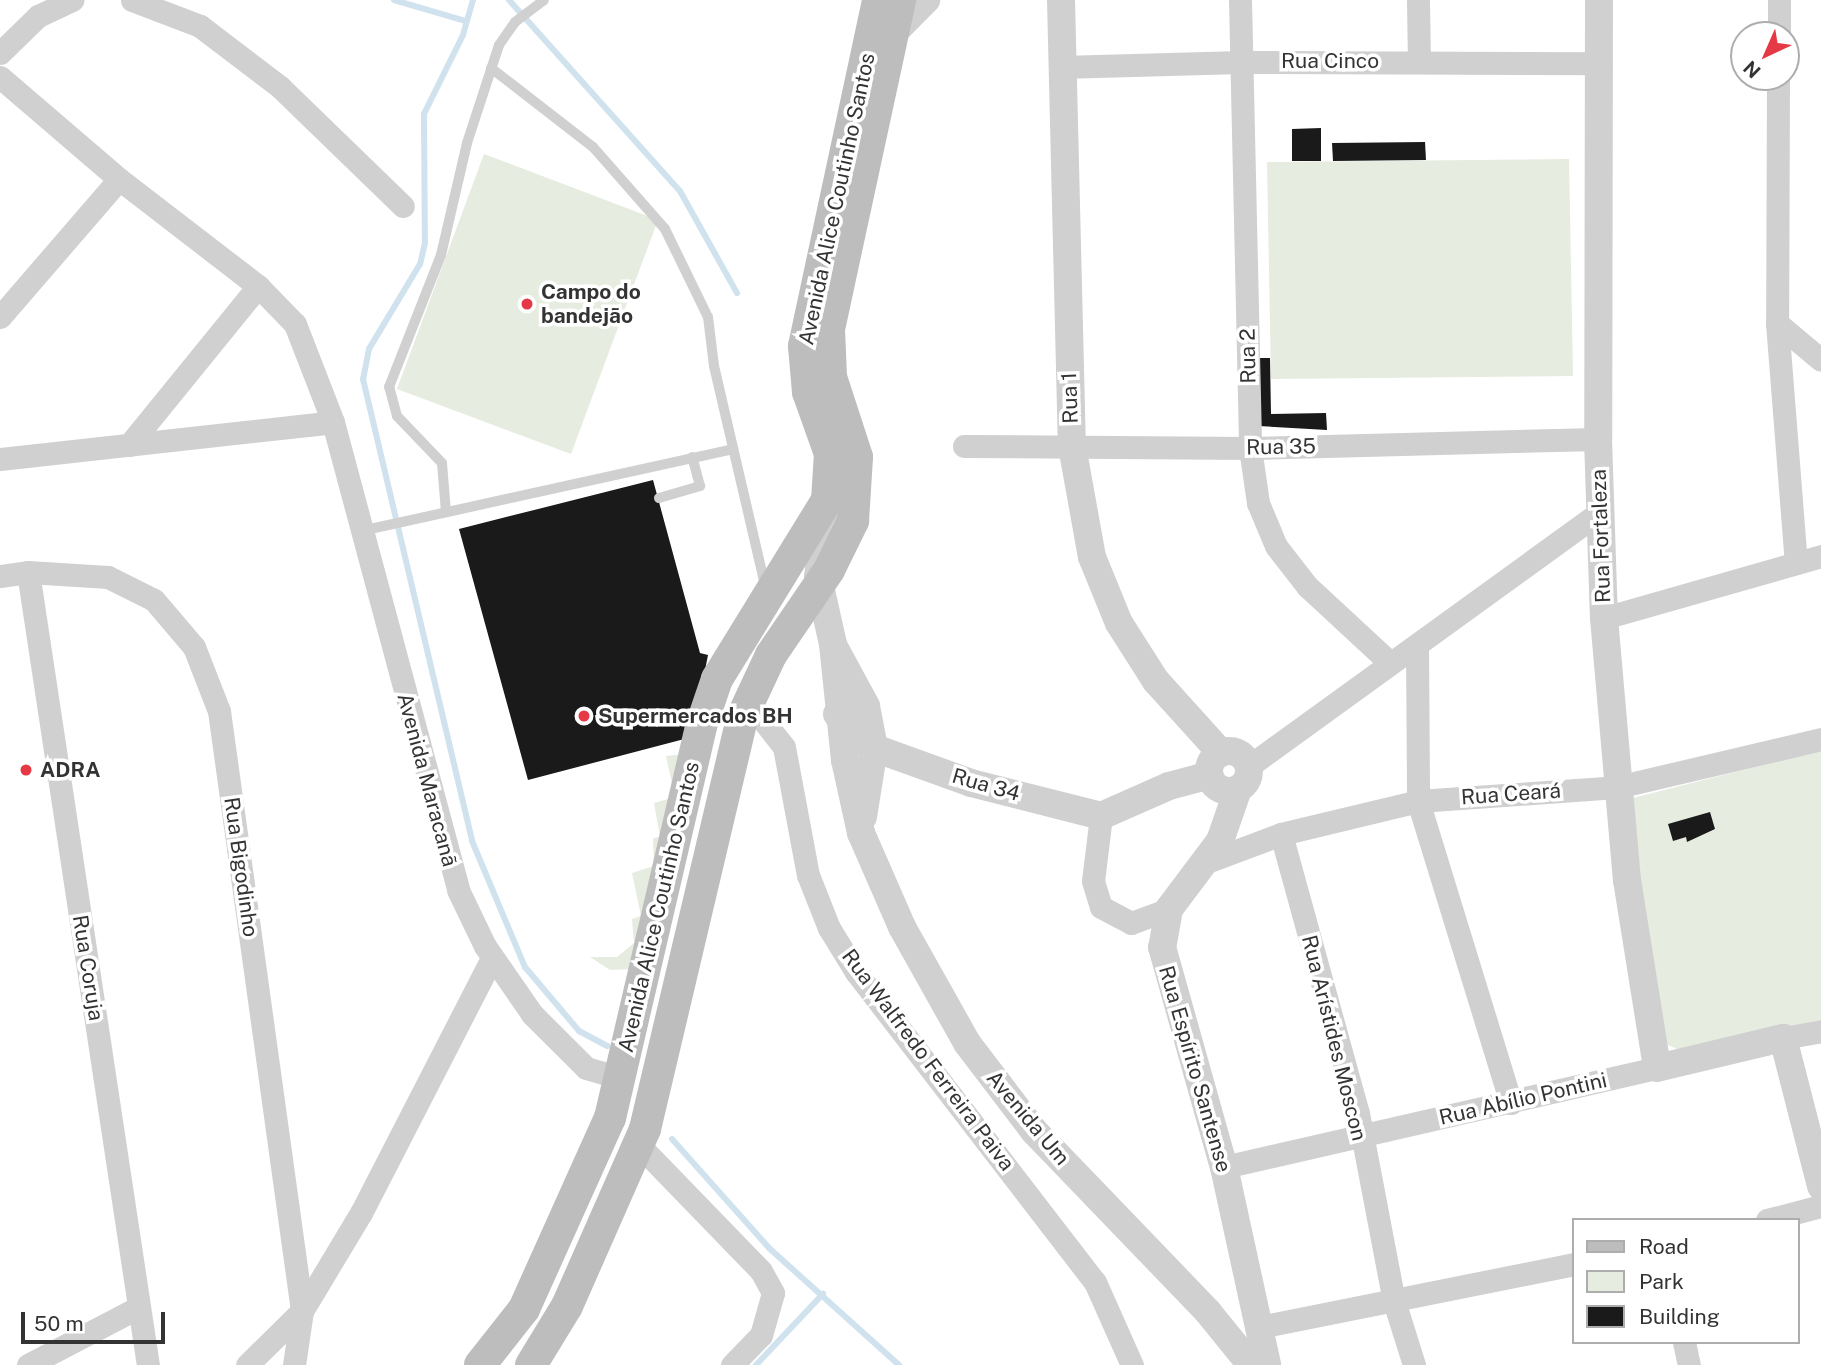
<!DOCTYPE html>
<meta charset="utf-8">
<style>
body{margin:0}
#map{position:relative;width:1821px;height:1365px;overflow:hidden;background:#fff;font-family:"Public Sans",sans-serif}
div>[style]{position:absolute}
.green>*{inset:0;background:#e6ecdf}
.stream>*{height:6px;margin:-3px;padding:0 3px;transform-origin:3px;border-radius:3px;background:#cfe2ee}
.building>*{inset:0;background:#1a1a1a}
.service>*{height:10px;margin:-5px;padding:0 5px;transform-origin:5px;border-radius:5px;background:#d0d0d0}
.minor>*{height:23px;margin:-11.5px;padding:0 11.5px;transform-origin:11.5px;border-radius:11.5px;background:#d0d0d0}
.tertiary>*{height:28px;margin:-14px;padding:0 14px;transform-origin:14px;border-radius:14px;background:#d0d0d0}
.tertiary>.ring{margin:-14px;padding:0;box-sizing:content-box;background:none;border:28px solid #d0d0d0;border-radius:50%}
.secondary>*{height:32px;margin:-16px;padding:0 16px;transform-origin:16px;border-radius:16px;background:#bdbdbd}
.dots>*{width:19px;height:19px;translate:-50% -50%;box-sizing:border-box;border:4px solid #fff;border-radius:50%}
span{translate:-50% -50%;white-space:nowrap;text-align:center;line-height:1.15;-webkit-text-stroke:7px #fff;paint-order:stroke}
.street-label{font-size:21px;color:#333}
.poi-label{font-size:21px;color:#333;font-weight:700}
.left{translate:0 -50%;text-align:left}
.legend{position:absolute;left:1572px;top:1218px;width:228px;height:126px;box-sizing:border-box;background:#fff;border:2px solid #adadad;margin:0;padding:9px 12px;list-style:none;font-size:21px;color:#333}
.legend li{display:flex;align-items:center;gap:14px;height:35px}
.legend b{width:35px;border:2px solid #adadad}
.north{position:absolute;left:1730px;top:21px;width:70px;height:70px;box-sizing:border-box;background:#fff;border:2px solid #adadad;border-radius:50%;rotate:224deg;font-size:19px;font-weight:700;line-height:28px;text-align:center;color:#333}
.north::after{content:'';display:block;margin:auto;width:24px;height:32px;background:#e63946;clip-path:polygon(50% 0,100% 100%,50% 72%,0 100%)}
.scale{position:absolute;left:21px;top:1312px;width:144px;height:32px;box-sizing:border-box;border:4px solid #333;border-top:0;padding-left:9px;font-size:21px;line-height:24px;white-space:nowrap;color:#333;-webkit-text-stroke:5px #fff;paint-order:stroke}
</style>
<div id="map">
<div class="green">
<i style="clip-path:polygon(484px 154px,658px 220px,571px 454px,397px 389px)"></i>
<i style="clip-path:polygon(1569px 159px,1573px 376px,1271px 379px,1267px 162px)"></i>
<i style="clip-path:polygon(1821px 750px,1821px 1024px,1677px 1049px,1668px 1045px,1655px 1033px,1633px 798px)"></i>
<i style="clip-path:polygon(685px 754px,633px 969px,610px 970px,590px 957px,617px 957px,634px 943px,632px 919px,641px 916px,632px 873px,654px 866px,653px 838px,660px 837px,654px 803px,675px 797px,666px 756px)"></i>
</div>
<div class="stream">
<i style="left:394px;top:0;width:75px;rotate:16.3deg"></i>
<i style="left:473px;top:0;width:36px;rotate:106deg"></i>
<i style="left:463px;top:35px;width:88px;rotate:116.3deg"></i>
<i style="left:424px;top:114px;width:129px;rotate:89.6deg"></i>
<i style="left:425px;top:243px;width:22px;rotate:103deg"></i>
<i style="left:420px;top:264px;width:99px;rotate:121deg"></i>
<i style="left:369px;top:349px;width:31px;rotate:101deg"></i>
<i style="left:363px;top:379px;width:475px;rotate:76.7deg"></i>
<i style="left:472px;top:841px;width:137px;rotate:67.2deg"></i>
<i style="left:525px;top:967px;width:84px;rotate:49.8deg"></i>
<i style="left:579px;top:1031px;width:32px;rotate:28deg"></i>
<i style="left:509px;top:0;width:256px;rotate:48.2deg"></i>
<i style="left:680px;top:191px;width:117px;rotate:60.8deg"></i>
<i style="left:672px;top:1139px;width:146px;rotate:48.3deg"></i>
<i style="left:769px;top:1248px;width:175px;rotate:42deg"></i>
<i style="left:756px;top:1365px;width:98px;rotate:-46.7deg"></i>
</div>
<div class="building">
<i style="clip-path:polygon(1321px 128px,1321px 161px,1292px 161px,1292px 129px)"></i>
<i style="clip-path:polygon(1425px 142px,1426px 160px,1333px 161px,1332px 143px)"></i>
<i style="clip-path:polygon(1254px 358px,1270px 358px,1271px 414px,1326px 413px,1327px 430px,1259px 426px)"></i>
<i style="clip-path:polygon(653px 480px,700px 653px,708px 655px,692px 737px,528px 780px,459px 529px)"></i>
<i style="clip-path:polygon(1710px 812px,1715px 829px,1687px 842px,1686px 837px,1673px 841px,1668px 824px)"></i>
</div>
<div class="service">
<i style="left:491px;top:68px;width:129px;rotate:37.8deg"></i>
<i style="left:593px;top:147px;width:109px;rotate:48.7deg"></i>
<i style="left:665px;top:229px;width:98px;rotate:64deg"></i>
<i style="left:708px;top:317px;width:49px;rotate:83deg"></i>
<i style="left:714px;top:366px;width:229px;rotate:76.9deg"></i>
<i style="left:659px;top:498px;width:43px;rotate:-16.3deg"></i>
<i style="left:700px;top:486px;width:30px;rotate:-105deg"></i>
<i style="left:446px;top:512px;width:49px;rotate:-94.7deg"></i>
<i style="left:442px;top:463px;width:65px;rotate:-133.8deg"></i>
<i style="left:397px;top:416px;width:30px;rotate:-105deg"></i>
<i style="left:389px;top:387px;width:142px;rotate:-68.5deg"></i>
<i style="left:441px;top:255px;width:115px;rotate:-76.9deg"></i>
<i style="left:467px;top:143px;width:103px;rotate:-71.9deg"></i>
<i style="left:499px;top:45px;width:28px;rotate:-55deg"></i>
<i style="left:515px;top:22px;width:36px;rotate:-37deg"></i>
<i style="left:361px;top:531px;width:381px;rotate:-12.4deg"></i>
</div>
<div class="minor">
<i style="left:132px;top:0;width:73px;rotate:20.9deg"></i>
<i style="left:200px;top:26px;width:101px;rotate:37.3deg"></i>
<i style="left:280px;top:87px;width:171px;rotate:44.1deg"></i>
<i style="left:1240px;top:0;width:448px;rotate:88.7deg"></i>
<i style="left:1250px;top:448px;width:56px;rotate:81.7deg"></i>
<i style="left:1258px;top:503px;width:47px;rotate:67.3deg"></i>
<i style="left:1276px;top:546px;width:51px;rotate:52.2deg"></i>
<i style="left:1307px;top:586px;width:110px;rotate:42.8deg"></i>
<i style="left:1418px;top:0;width:61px;rotate:89.1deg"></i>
<i style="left:1779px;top:35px;width:35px;rotate:-90deg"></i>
<i style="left:0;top:53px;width:53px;rotate:-44.2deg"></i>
<i style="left:38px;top:16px;width:38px;rotate:-25deg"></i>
<i style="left:1061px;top:67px;width:180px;rotate:-1.6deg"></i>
<i style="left:1241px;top:62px;width:358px;rotate:0.2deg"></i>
<i style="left:0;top:77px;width:157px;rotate:40.6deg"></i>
<i style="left:119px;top:179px;width:175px;rotate:37.6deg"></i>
<i style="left:258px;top:286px;width:53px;rotate:45.8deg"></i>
<i style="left:295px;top:324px;width:105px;rotate:68.8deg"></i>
<i style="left:333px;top:422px;width:484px;rotate:75deg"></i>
<i style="left:458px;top:890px;width:62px;rotate:64.3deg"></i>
<i style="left:485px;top:946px;width:83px;rotate:55.3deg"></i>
<i style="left:532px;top:1014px;width:76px;rotate:45deg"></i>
<i style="left:586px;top:1068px;width:35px;rotate:16deg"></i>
<i style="left:1778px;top:77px;width:246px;rotate:90.2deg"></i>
<i style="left:1777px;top:323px;width:241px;rotate:85.5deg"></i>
<i style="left:0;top:317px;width:182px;rotate:-49.2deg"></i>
<i style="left:1777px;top:323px;width:57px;rotate:40.1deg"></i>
<i style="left:129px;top:445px;width:205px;rotate:-50.9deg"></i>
<i style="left:964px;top:446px;width:286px;rotate:0.4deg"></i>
<i style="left:1250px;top:448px;width:348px;rotate:-1.5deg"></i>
<i style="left:0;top:459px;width:335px;rotate:-6.3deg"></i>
<i style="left:28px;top:572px;width:802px;rotate:81.4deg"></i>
<i style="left:0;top:576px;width:28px;rotate:-8deg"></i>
<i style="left:28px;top:572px;width:80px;rotate:3.6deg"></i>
<i style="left:108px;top:577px;width:51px;rotate:26.6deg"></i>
<i style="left:154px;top:600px;width:62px;rotate:49.6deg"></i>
<i style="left:194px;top:647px;width:69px;rotate:68.7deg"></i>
<i style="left:219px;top:711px;width:606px;rotate:82.12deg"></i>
<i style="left:1604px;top:618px;width:226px;rotate:-15.9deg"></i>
<i style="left:1417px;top:645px;width:156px;rotate:89.6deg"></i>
<i style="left:1418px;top:801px;width:316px;rotate:72.9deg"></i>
<i style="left:748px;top:701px;width:58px;rotate:52deg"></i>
<i style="left:784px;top:747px;width:130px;rotate:79.4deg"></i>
<i style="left:808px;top:875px;width:57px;rotate:68.4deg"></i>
<i style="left:829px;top:928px;width:52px;rotate:58.5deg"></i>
<i style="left:856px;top:972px;width:391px;rotate:52.4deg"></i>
<i style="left:1095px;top:1282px;width:91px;rotate:66deg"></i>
<i style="left:1249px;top:766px;width:432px;rotate:-35.9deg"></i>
<i style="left:1101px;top:816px;width:65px;rotate:97deg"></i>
<i style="left:1093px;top:881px;width:27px;rotate:73deg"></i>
<i style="left:1101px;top:907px;width:34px;rotate:28deg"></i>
<i style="left:1131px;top:923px;width:40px;rotate:-20.2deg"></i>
<i style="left:1281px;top:834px;width:289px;rotate:74.6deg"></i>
<i style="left:1358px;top:1113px;width:191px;rotate:79.2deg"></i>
<i style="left:1394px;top:1301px;width:67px;rotate:72.6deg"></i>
<i style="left:1204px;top:863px;width:82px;rotate:-20.6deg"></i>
<i style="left:1281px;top:834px;width:141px;rotate:-13.5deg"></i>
<i style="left:1418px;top:801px;width:199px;rotate:-4deg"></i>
<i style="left:1617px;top:787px;width:210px;rotate:-13.2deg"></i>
<i style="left:1783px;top:1038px;width:39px;rotate:-10deg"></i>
<i style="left:639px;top:1145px;width:175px;rotate:45.9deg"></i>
<i style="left:761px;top:1271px;width:25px;rotate:61deg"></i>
<i style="left:773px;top:1293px;width:44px;rotate:105.9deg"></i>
<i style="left:761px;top:1335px;width:42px;rotate:134deg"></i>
<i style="left:1224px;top:1167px;width:444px;rotate:-12.9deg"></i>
<i style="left:1767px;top:1220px;width:56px;rotate:-14.5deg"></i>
<i style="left:1259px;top:1327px;width:321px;rotate:-11.3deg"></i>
<i style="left:1684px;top:1342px;width:24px;rotate:78deg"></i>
<i style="left:28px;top:1365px;width:125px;rotate:-27.6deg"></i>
<i style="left:247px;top:1365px;width:77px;rotate:-44.5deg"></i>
<i style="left:294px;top:1365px;width:55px;rotate:-81.6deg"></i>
<i style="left:302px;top:1311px;width:114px;rotate:-59deg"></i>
<i style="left:361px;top:1213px;width:287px;rotate:-62.8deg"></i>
</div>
<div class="tertiary">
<i style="left:1061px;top:0;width:446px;rotate:88.6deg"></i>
<i style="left:1072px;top:446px;width:113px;rotate:79.8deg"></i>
<i style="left:1092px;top:557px;width:71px;rotate:67.8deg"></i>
<i style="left:1119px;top:623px;width:69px;rotate:57.5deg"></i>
<i style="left:1156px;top:681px;width:97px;rotate:47.9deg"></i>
<i style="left:1599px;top:0;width:439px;rotate:90.1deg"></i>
<i style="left:1598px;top:439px;width:179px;rotate:88.1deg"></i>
<i style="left:1604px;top:618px;width:263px;rotate:85deg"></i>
<i style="left:1627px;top:880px;width:190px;rotate:80.9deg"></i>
<i style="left:1657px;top:1068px;width:130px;rotate:-13.4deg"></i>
<i style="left:1783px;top:1038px;width:153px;rotate:75.6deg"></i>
<i style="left:881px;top:24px;width:17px;rotate:13deg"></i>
<i style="left:898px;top:28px;width:40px;rotate:-45deg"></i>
<i style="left:826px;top:506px;width:71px;rotate:96.4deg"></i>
<i style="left:818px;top:577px;width:69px;rotate:77.4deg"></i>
<i style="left:833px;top:644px;width:117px;rotate:84.1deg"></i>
<i style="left:845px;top:760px;width:75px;rotate:77.6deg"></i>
<i style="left:861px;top:833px;width:103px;rotate:66.4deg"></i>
<i style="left:902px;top:927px;width:133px;rotate:60.7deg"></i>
<i style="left:967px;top:1043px;width:111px;rotate:52.7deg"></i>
<i style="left:1034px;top:1131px;width:251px;rotate:46.1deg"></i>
<i style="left:1208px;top:1312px;width:68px;rotate:50.9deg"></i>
<i style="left:834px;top:647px;width:67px;rotate:61.5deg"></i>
<i style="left:866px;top:706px;width:43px;rotate:79.2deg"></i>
<i style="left:874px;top:748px;width:70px;rotate:99.1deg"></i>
<i style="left:837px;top:714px;width:19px;rotate:55deg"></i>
<i style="left:848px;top:730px;width:32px;rotate:35deg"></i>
<i style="left:874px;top:748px;width:103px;rotate:19.8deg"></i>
<i style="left:971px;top:783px;width:134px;rotate:14.2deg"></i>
<i style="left:1101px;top:816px;width:74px;rotate:-23.8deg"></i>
<i style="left:1169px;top:786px;width:42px;rotate:-15deg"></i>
<i class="ring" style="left:1209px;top:751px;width:12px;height:12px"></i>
<i style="left:1238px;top:789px;width:55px;rotate:109.1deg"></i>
<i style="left:1220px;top:841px;width:85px;rotate:126.9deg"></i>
<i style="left:1169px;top:909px;width:39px;rotate:100deg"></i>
<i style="left:1162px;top:947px;width:229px;rotate:74.3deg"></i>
<i style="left:1224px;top:1167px;width:203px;rotate:77.7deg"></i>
</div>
<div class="secondary">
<i style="left:480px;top:1365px;width:71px;rotate:-51.8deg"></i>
<i style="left:524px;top:1309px;width:209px;rotate:-65.8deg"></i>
<i style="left:610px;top:1118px;width:402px;rotate:-76.9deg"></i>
<i style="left:701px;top:726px;width:50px;rotate:-71.2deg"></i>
<i style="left:717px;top:679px;width:210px;rotate:-58.4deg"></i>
<i style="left:827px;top:500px;width:46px;rotate:-86.3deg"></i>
<i style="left:830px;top:454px;width:66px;rotate:-109.5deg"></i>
<i style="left:808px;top:392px;width:46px;rotate:-95deg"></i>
<i style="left:804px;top:346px;width:354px;rotate:-77.9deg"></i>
<i style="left:531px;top:1365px;width:69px;rotate:-58.6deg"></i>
<i style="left:567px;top:1306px;width:193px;rotate:-66.2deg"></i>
<i style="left:645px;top:1129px;width:425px;rotate:-76.7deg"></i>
<i style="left:743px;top:715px;width:66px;rotate:-65deg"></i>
<i style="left:771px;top:655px;width:103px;rotate:-55.7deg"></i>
<i style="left:829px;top:570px;width:55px;rotate:-63.9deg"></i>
<i style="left:853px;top:521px;width:64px;rotate:-86.4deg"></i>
<i style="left:857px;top:457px;width:84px;rotate:-108deg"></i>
<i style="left:831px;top:377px;width:48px;rotate:-92.4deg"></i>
<i style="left:829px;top:329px;width:337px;rotate:-77.8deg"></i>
</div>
<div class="dots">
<i style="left:527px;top:304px;background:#e63946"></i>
<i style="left:584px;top:716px;background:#e63946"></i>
<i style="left:26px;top:770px;background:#e63946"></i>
</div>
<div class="street-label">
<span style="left:1330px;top:61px">Rua Cinco</span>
<span style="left:837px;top:199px;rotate:-78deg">Avenida Alice Coutinho Santos</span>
<span style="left:1248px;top:356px;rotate:-91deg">Rua 2</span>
<span style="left:1070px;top:398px;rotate:-92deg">Rua 1</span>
<span style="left:1281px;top:447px;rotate:-1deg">Rua 35</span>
<span style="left:1601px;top:536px;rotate:-92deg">Rua Fortaleza</span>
<span style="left:427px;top:780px;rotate:75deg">Avenida Maracanã</span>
<span style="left:986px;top:785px;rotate:16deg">Rua 34</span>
<span style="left:1511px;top:794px;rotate:-4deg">Rua Ceará</span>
<span style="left:241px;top:867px;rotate:82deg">Rua Bigodinho</span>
<span style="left:659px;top:907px;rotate:-77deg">Avenida Alice Coutinho Santos</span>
<span style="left:88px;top:968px;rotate:81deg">Rua Coruja</span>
<span style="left:1334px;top:1038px;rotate:76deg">Rua Arístides Moscon</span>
<span style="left:928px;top:1060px;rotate:53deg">Rua Walfredo Ferreira Paiva</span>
<span style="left:1195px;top:1069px;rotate:74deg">Rua Espírito Santense</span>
<span style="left:1523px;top:1099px;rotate:-13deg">Rua Abílio Pontini</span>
<span style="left:1028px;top:1118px;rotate:50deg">Avenida Um</span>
</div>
<div class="poi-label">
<span class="left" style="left:541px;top:304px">Campo do<br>bandejão</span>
<span class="left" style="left:598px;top:716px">Supermercados BH</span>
<span class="left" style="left:40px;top:770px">ADRA</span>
</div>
<ul class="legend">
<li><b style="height:9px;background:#bdbdbd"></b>Road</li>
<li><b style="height:19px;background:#e6ecdf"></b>Park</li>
<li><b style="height:19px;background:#1a1a1a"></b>Building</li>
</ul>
<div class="north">N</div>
<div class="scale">50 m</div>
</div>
